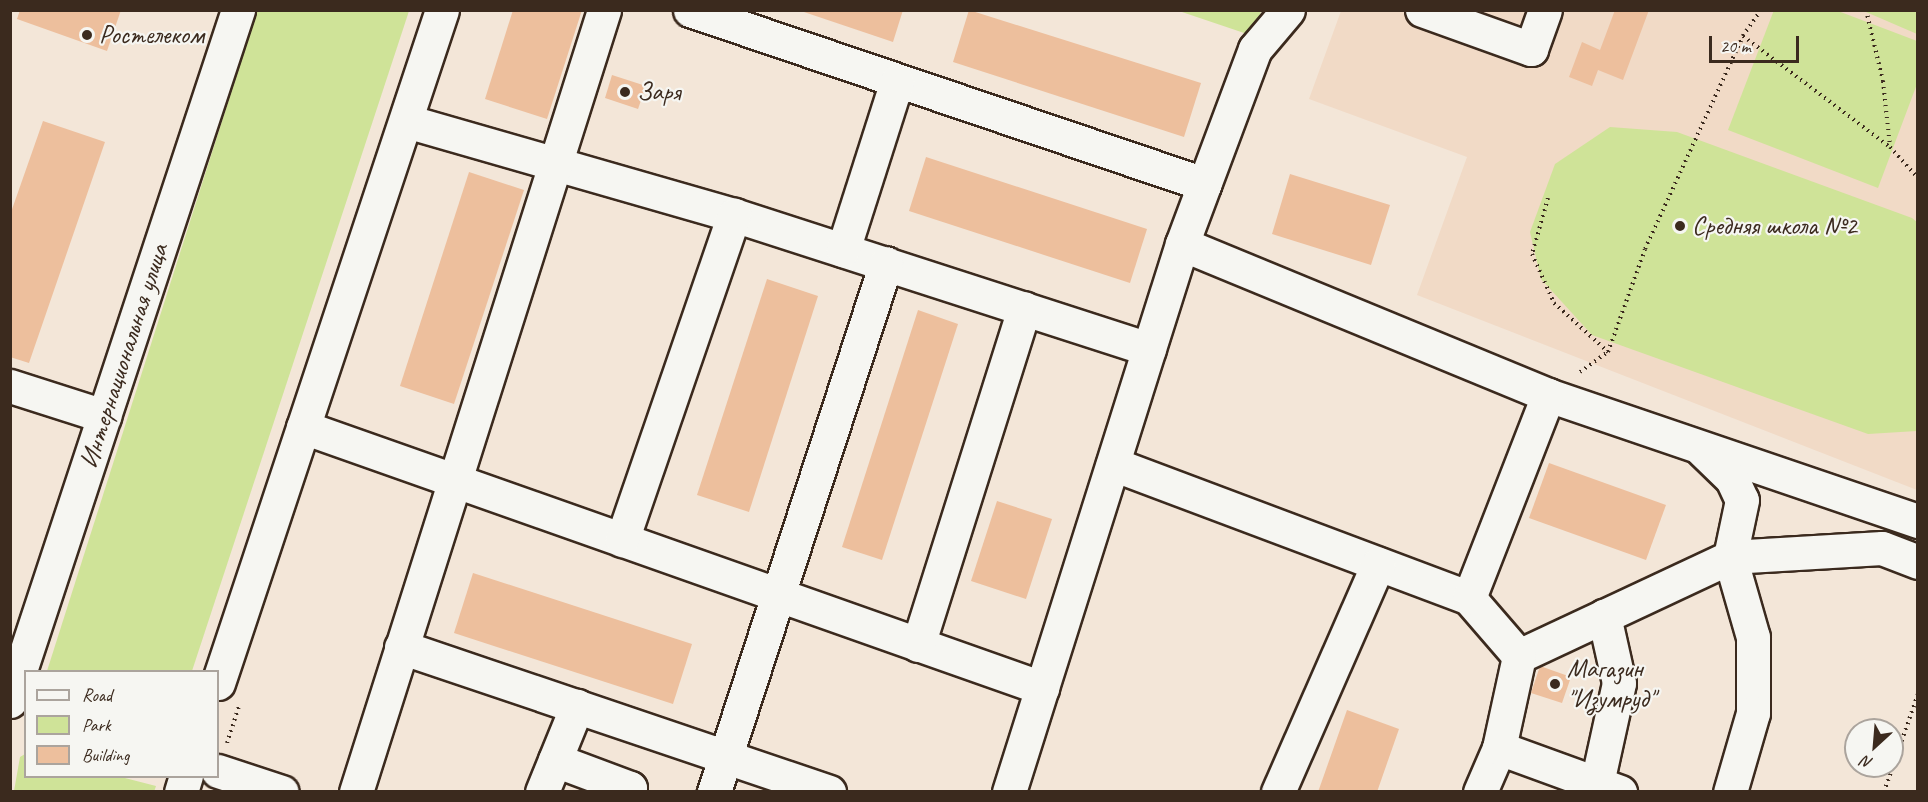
<!DOCTYPE html>
<meta charset="utf-8">
<style>
body{margin:0}
#map{position:relative;width:1928px;height:802px;overflow:hidden;background:#f3e6d8;font-family:Caveat,sans-serif}
div>[style]{position:absolute}
.built>*{inset:0;background:#f1dac6}
.green>*{inset:0;background:#cfe398}
.building>*{inset:0;background:#edbf9d}
.path>*{height:4px;margin-top:-2px;transform-origin:0;background:repeating-linear-gradient(90deg,#3b2a1e 0 1.5px,transparent 0 6px)}
.roads{filter:drop-shadow(2px 0 #3b2a1e) drop-shadow(-2px 0 #3b2a1e) drop-shadow(0 2px #3b2a1e) drop-shadow(0 -2px #3b2a1e)}
.minor>*{height:33px;margin:-16.5px;padding:0 16.5px;transform-origin:16.5px;border-radius:16.5px;background:#f6f6f2}
.major>*{height:33px;margin:-16.5px;padding:0 16.5px;transform-origin:16.5px;border-radius:16.5px;background:#f6f6f2}
.dots>*{width:16px;height:16px;translate:-50% -50%;box-sizing:border-box;border:3px solid #f6f6f2;border-radius:50%}
span{translate:-50% -50%;white-space:nowrap;text-align:center;line-height:1.15;-webkit-text-stroke:4.5px #f6f6f2;paint-order:stroke}
.poi-label{font-size:26px;color:#3b2a1e}
.left{translate:0 -50%;text-align:left}
.street-label{font-size:26px;color:#3b2a1e}
.frame{position:absolute;inset:0;border:12px solid #3b2a1e;pointer-events:none}
.legend{position:absolute;left:24px;top:670px;width:195px;height:108px;box-sizing:border-box;background:#f6f6f2;border:2px solid #aba49d;margin:0;padding:8px 10px;list-style:none;font-size:18px;color:#3b2a1e}
.legend li{display:flex;align-items:center;gap:12px;height:30px}
.legend b{width:30px;border:2px solid #aba49d}
.north{position:absolute;left:1844px;top:718px;width:60px;height:60px;box-sizing:border-box;background:#f6f6f2;border:2px solid #aba49d;border-radius:50%;rotate:206deg;font-size:16px;font-weight:700;line-height:24px;text-align:center;color:#3b2a1e}
.north::after{content:'';display:block;margin:auto;width:21px;height:27px;background:#3b2a1e;clip-path:polygon(50% 0,100% 100%,50% 72%,0 100%)}
.scale{position:absolute;left:1709px;top:36px;width:90px;height:27px;box-sizing:border-box;border:3px solid #3b2a1e;border-top:0;padding-left:8px;font-size:18px;line-height:21px;white-space:nowrap;color:#3b2a1e;-webkit-text-stroke:4px #f6f6f2;paint-order:stroke}
</style>
<div id="map">
<div class="built">
<i style="clip-path:polygon(1341px 11px,1917px 11px,1917px 490px,1417px 295px,1467px 157px,1309px 99px)"></i>
</div>
<div class="green">
<i style="clip-path:polygon(1774px 10px,1838px 11px,1917px 41px,1917px 84px,1878px 188px,1728px 130px)"></i>
<i style="clip-path:polygon(257px 11px,409px 11px,192px 671px,47px 671px)"></i>
<i style="clip-path:polygon(1179px 11px,1261px 11px,1253px 36px)"></i>
<i style="clip-path:polygon(1866px 11px,1917px 11px,1917px 34px,1866px 12px)"></i>
<i style="clip-path:polygon(1610px 127px,1677px 132px,1912px 218px,1918px 223px,1917px 431px,1868px 434px,1592px 335px,1541px 279px,1530px 232px,1555px 164px)"></i>
<i style="clip-path:polygon(25px 754px,26px 776px,121px 777px,156px 786px,154px 792px,14px 791px,20px 757px)"></i>
</div>
<div class="building">
<i style="clip-path:polygon(20px 10px,121px 10px,107px 51px,17px 19px)"></i>
<i style="clip-path:polygon(513px 10px,582px 10px,547px 119px,485px 99px)"></i>
<i style="clip-path:polygon(798px 10px,903px 10px,893px 42px)"></i>
<i style="clip-path:polygon(969px 10px,1201px 83px,1184px 137px,953px 62px)"></i>
<i style="clip-path:polygon(1615px 10px,1649px 10px,1623px 80px,1598px 70px,1592px 86px,1569px 77px,1582px 42px,1600px 50px)"></i>
<i style="clip-path:polygon(612px 75px,646px 86px,638px 109px,605px 98px)"></i>
<i style="clip-path:polygon(43px 121px,105px 142px,29px 363px,10px 357px,10px 215px)"></i>
<i style="clip-path:polygon(926px 157px,1147px 229px,1130px 283px,909px 211px)"></i>
<i style="clip-path:polygon(469px 172px,524px 190px,454px 404px,400px 386px)"></i>
<i style="clip-path:polygon(1290px 174px,1390px 205px,1371px 265px,1272px 234px)"></i>
<i style="clip-path:polygon(767px 279px,818px 296px,749px 512px,697px 495px)"></i>
<i style="clip-path:polygon(918px 310px,958px 324px,882px 560px,842px 547px)"></i>
<i style="clip-path:polygon(1549px 463px,1666px 505px,1646px 560px,1529px 518px)"></i>
<i style="clip-path:polygon(997px 501px,1052px 519px,1026px 599px,971px 581px)"></i>
<i style="clip-path:polygon(473px 573px,692px 644px,673px 704px,454px 633px)"></i>
<i style="clip-path:polygon(1540px 666px,1571px 677px,1562px 703px,1531px 693px)"></i>
<i style="clip-path:polygon(1347px 710px,1399px 729px,1377px 792px,1318px 792px)"></i>
</div>
<div class="path">
<i style="left:1761px;top:10px;width:32px;rotate:125deg"></i>
<i style="left:1743px;top:36px;width:184px;rotate:37.1deg"></i>
<i style="left:1890px;top:147px;width:42px;rotate:47.9deg"></i>
<i style="left:1866px;top:10px;width:73px;rotate:76.5deg"></i>
<i style="left:1883px;top:81px;width:66px;rotate:83.9deg"></i>
<i style="left:1548px;top:198px;width:58px;rotate:105.9deg"></i>
<i style="left:1532px;top:254px;width:54px;rotate:65.8deg"></i>
<i style="left:1554px;top:303px;width:73px;rotate:42.2deg"></i>
<i style="left:1580px;top:372px;width:34px;rotate:-36deg"></i>
<i style="left:1608px;top:352px;width:109px;rotate:-70.2deg"></i>
<i style="left:1645px;top:249px;width:234px;rotate:-65.3deg"></i>
<i style="left:227px;top:743px;width:38px;rotate:-72deg"></i>
<i style="left:1884px;top:792px;width:104px;rotate:-70.9deg"></i>
</div>
<div class="roads">
<div class="minor">
<i style="left:690px;top:10px;width:543px;rotate:18.7deg"></i>
<i style="left:1422px;top:10px;width:116px;rotate:19.7deg"></i>
<i style="left:1531px;top:49px;width:41px;rotate:-70.3deg"></i>
<i style="left:406px;top:121px;width:341px;rotate:16deg"></i>
<i style="left:734px;top:215px;width:436px;rotate:17.9deg"></i>
<i style="left:1182px;top:244px;width:396px;rotate:22.4deg"></i>
<i style="left:1548px;top:395px;width:391px;rotate:18.8deg"></i>
<i style="left:843px;top:250px;width:177px;rotate:-72.3deg"></i>
<i style="left:10px;top:386px;width:99px;rotate:17.7deg"></i>
<i style="left:303px;top:427px;width:784px;rotate:19.45deg"></i>
<i style="left:1702px;top:450px;width:42px;rotate:44deg"></i>
<i style="left:1732px;top:479px;width:23px;rotate:65deg"></i>
<i style="left:1742px;top:500px;width:58px;rotate:101.9deg"></i>
<i style="left:1730px;top:557px;width:83px;rotate:74deg"></i>
<i style="left:1753px;top:637px;width:76px;rotate:90deg"></i>
<i style="left:1753px;top:713px;width:82px;rotate:106.2deg"></i>
<i style="left:1113px;top:464px;width:380px;rotate:20.6deg"></i>
<i style="left:622px;top:540px;width:344px;rotate:-71deg"></i>
<i style="left:918px;top:645px;width:353px;rotate:-72.5deg"></i>
<i style="left:401px;top:647px;width:452px;rotate:18.7deg"></i>
<i style="left:1519px;top:656px;width:233px;rotate:-25.1deg"></i>
<i style="left:1730px;top:557px;width:152px;rotate:-3.4deg"></i>
<i style="left:1882px;top:548px;width:39px;rotate:21deg"></i>
<i style="left:1499px;top:748px;width:129px;rotate:20deg"></i>
<i style="left:555px;top:760px;width:80px;rotate:20.5deg"></i>
<i style="left:630px;top:788px;width:4px;rotate:104deg"></i>
<i style="left:218px;top:771px;width:67px;rotate:18.2deg"></i>
<i style="left:1597px;top:783px;width:102px;rotate:-77.6deg"></i>
<i style="left:1619px;top:683px;width:69px;rotate:-102.6deg"></i>
<i style="left:356px;top:792px;width:820px;rotate:-72.4deg"></i>
<i style="left:542px;top:792px;width:93px;rotate:-67.9deg"></i>
<i style="left:714px;top:792px;width:556px;rotate:-71.99deg"></i>
<i style="left:1009px;top:792px;width:575px;rotate:-72.48deg"></i>
<i style="left:1182px;top:244px;width:208px;rotate:-69.5deg"></i>
<i style="left:1255px;top:49px;width:51px;rotate:-49.8deg"></i>
<i style="left:1278px;top:792px;width:249px;rotate:-66.3deg"></i>
<i style="left:1480px;top:792px;width:48px;rotate:-66.6deg"></i>
<i style="left:1499px;top:748px;width:94px;rotate:-77.7deg"></i>
<i style="left:1519px;top:656px;width:77px;rotate:-130.8deg"></i>
<i style="left:1469px;top:598px;width:218px;rotate:-68.7deg"></i>
</div>
<div class="major">
<i style="left:218px;top:683px;width:709px;rotate:-71.59deg"></i>
<i style="left:10px;top:701px;width:728px;rotate:-71.74deg"></i>
<i style="left:181px;top:792px;width:17px;rotate:-73deg"></i>
</div>
</div>
<div class="dots">
<i style="left:87px;top:35px;background:#3b2a1e"></i>
<i style="left:625px;top:92px;background:#3b2a1e"></i>
<i style="left:1680px;top:226px;background:#3b2a1e"></i>
<i style="left:1555px;top:684px;background:#3b2a1e"></i>
</div>
<div class="poi-label">
<span class="left" style="left:99px;top:35px">Ростелеком</span>
<span class="left" style="left:637px;top:92px">Заря</span>
<span class="left" style="left:1692px;top:226px">Средняя школа №2</span>
<span class="left" style="left:1567px;top:684px">Магазин<br>"Изумруд"</span>
</div>
<div class="street-label">
<span style="left:124px;top:356px;rotate:-72deg">Интернациональная улица</span>
</div>
<div class="frame"></div>
<ul class="legend">
<li><b style="height:8px;background:#f6f6f2"></b>Road</li>
<li><b style="height:16px;background:#cfe398"></b>Park</li>
<li><b style="height:16px;background:#edbf9d"></b>Building</li>
</ul>
<div class="north">N</div>
<div class="scale">20 m</div>
</div>
